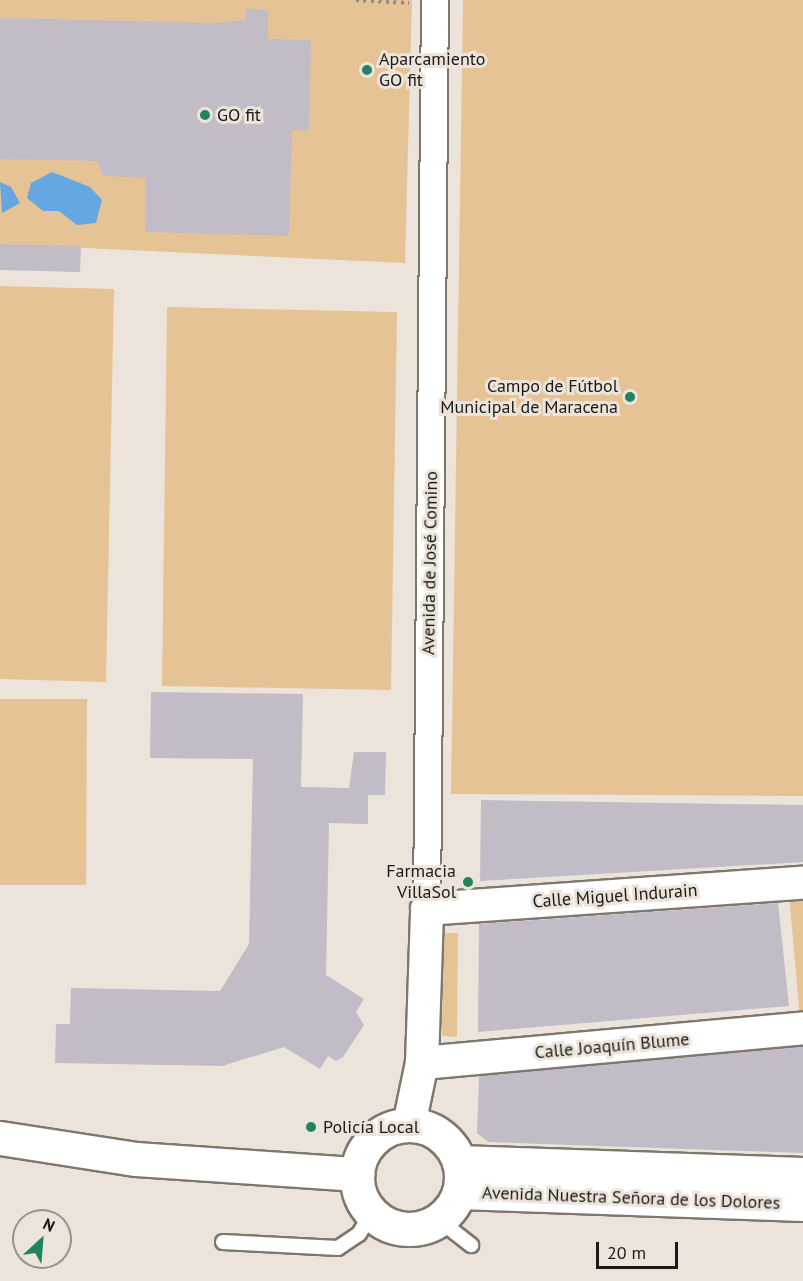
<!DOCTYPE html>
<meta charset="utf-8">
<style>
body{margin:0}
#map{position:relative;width:803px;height:1281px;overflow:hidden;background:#ece4da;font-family:"PT Sans",sans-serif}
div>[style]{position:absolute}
.green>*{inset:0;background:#e6c394}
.water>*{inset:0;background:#65a7e3}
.building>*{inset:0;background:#c2bcc6}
.path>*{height:4px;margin-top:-2px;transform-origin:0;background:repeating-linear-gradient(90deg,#928c85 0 3px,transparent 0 7.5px)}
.roads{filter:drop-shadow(2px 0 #7e776e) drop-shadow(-2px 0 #7e776e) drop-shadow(0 2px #7e776e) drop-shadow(0 -2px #7e776e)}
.service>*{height:14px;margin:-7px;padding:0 7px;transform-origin:7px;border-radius:7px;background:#fff}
.minor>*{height:26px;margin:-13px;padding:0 13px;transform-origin:13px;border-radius:13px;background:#fff}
.tertiary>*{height:32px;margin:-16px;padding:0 16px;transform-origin:16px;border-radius:16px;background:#fff}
.secondary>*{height:33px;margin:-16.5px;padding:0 16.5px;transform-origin:16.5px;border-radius:16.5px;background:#fff}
.secondary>.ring{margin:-16.5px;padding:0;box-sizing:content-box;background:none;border:33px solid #fff;border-radius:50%}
.dots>*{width:16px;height:16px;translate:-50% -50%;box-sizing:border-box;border:3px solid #ece4da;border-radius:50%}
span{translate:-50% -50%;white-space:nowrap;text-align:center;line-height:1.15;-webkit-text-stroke:6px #ece4da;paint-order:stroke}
.poi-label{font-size:18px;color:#1c1916}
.left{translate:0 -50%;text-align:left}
.right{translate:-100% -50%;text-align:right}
.street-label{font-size:18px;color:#1c1916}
.north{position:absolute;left:12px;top:1209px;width:60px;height:60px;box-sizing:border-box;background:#ece4da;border:2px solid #99938c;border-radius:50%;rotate:26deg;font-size:16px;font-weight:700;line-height:24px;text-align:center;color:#1c1916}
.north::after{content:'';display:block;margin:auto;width:21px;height:27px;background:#22845e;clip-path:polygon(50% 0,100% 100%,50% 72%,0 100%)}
.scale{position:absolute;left:596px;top:1242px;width:82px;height:27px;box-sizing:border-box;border:3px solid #1c1916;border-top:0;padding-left:8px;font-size:18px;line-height:21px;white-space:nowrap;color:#1c1916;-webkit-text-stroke:4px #ece4da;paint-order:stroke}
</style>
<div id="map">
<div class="green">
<i style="clip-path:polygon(0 0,412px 0,405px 263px,0 244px)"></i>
<i style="clip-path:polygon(463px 0,803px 0,803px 796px,451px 794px)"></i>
<i style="clip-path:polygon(0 286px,114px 289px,106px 682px,0 679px)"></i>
<i style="clip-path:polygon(167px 307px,397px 312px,391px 690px,162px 686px)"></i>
<i style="clip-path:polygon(0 699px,87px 699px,86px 885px,0 885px)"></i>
<i style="clip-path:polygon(803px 893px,803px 1018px,800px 1019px,789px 894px)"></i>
<i style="clip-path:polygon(443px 933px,458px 933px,457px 1037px,442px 1036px)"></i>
</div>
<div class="water">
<i style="clip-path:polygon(52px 172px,90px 187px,102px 200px,96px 223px,77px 225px,59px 211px,43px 211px,27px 198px,31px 183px)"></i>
<i style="clip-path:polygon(0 182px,11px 187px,20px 203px,2px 213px)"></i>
</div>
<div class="building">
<i style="clip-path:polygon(246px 9px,268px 10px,268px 39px,311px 40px,309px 130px,292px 130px,289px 236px,145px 232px,146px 178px,103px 176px,97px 161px,0 159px,0 18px,215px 23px,246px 20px)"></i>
<i style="clip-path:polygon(0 244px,81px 246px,80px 272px,0 270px)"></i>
<i style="clip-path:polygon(151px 692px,303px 694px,301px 787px,349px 788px,354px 752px,386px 752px,385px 795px,368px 795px,368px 824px,329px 823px,326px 975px,364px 999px,356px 1012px,364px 1025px,343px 1057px,336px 1061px,328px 1056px,320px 1069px,284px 1047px,222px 1066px,55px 1063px,56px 1024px,70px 1024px,71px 988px,220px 991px,249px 944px,253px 759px,150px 758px)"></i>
<i style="clip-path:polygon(481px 800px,803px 805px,803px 862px,480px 881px)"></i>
<i style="clip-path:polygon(778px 903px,789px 1006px,478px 1032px,479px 924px)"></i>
<i style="clip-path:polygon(803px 1046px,803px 1153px,488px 1142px,477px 1133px,479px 1076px)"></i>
</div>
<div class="path">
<i style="left:356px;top:0;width:53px;rotate:3.2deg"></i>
</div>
<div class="roads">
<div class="service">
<i style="left:439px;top:1220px;width:41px;rotate:38deg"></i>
<i style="left:223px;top:1242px;width:115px;rotate:3deg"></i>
<i style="left:338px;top:1248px;width:25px;rotate:-34deg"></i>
<i style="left:359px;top:1234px;width:24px;rotate:-60deg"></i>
</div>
<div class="minor">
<i style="left:427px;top:909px;width:909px;rotate:-89.5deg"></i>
</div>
<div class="tertiary">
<i style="left:422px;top:1063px;width:383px;rotate:-5.2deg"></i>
<i style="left:409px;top:1125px;width:63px;rotate:-78.2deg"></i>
<i style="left:422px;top:1063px;width:154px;rotate:-88.1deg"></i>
<i style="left:427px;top:909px;width:377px;rotate:-4deg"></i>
</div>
<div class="secondary">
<i class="ring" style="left:357px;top:1125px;width:71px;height:71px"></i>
<i style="left:0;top:1138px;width:138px;rotate:8.8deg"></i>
<i style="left:136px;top:1159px;width:222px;rotate:3.9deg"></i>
<i style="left:459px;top:1162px;width:344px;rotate:2deg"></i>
<i style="left:459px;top:1192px;width:344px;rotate:2deg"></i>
</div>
</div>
<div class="dots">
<i style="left:367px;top:70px;background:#22845e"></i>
<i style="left:205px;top:115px;background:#22845e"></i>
<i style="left:630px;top:397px;background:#22845e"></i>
<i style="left:468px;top:882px;background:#22845e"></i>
<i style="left:311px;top:1127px;background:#22845e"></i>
</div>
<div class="poi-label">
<span class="left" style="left:379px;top:70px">Aparcamiento<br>GO fit</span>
<span class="left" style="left:217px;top:115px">GO fit</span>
<span class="right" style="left:618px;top:397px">Campo de Fútbol<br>Municipal de Maracena</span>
<span class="right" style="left:456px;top:882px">Farmacia<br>VillaSol</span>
<span class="left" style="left:323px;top:1127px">Policía Local</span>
</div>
<div class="street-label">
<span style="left:430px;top:563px;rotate:-89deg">Avenida de José Comino</span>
<span style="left:615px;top:896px;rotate:-4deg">Calle Miguel Indurain</span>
<span style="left:612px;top:1046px;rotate:-5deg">Calle Joaquín Blume</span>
<span style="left:631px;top:1198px;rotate:2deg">Avenida Nuestra Señora de los Dolores</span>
</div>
<div class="north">N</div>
<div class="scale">20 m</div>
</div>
